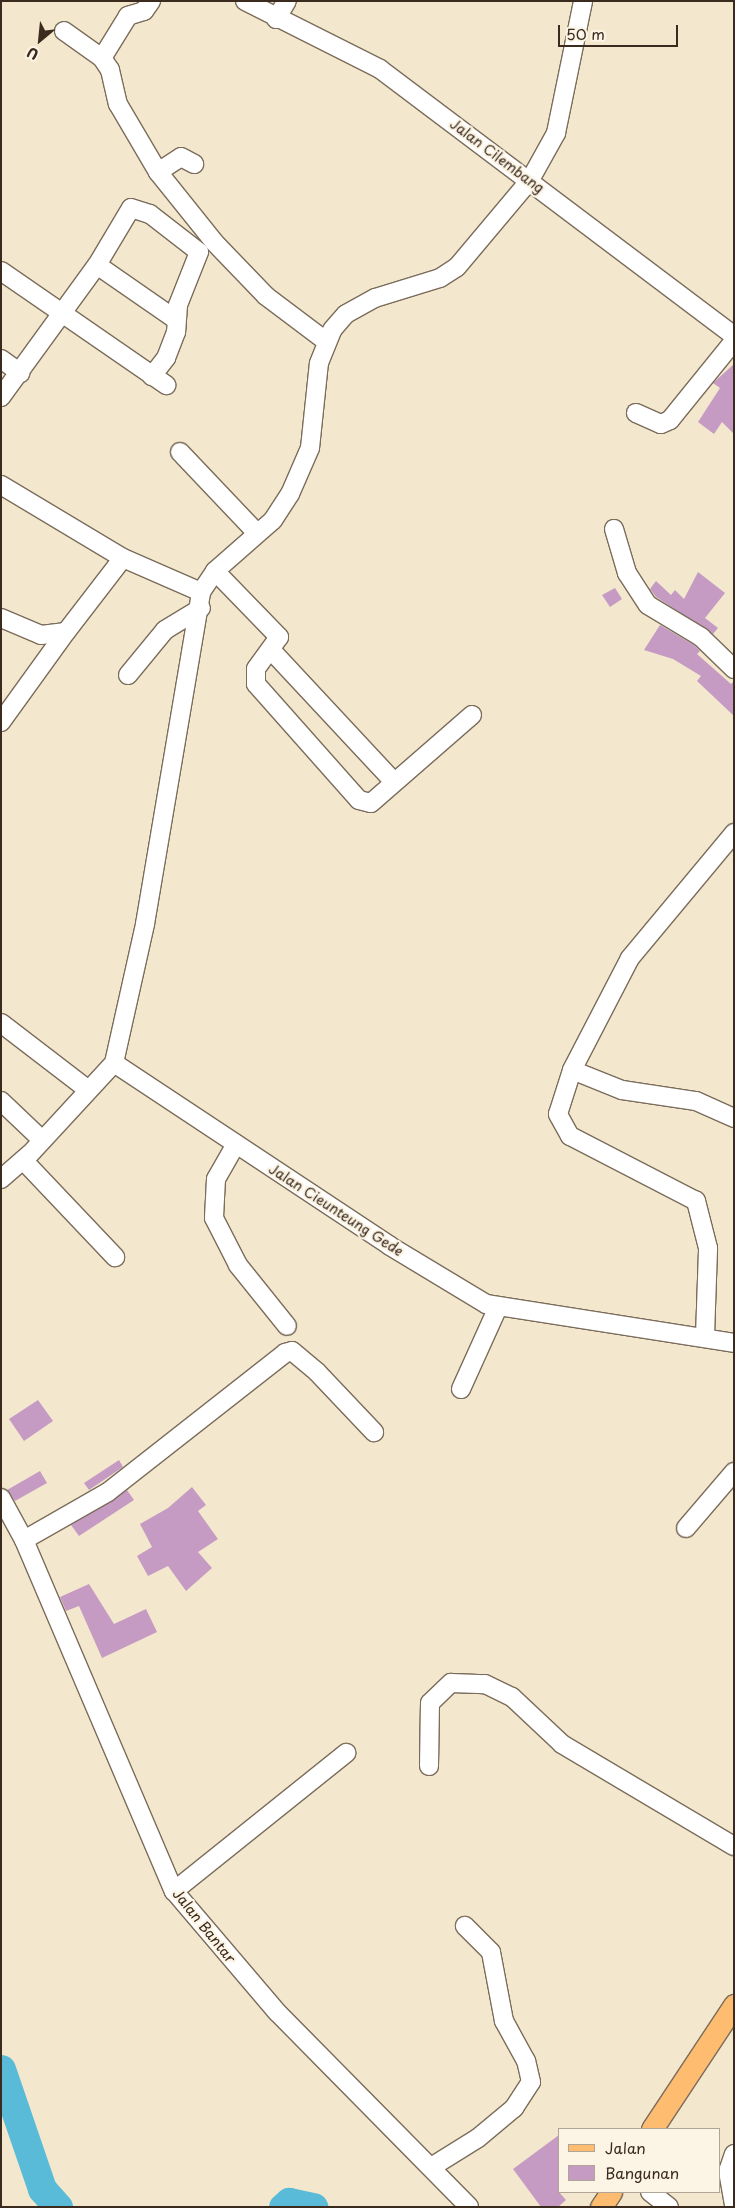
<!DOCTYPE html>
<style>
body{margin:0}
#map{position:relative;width:735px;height:2208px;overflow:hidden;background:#f3e8cd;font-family:"Playpen Sans",sans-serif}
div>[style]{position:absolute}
.river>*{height:29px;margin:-14.5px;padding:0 14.5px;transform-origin:14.5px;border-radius:14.5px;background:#59bbd7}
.building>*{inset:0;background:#c59bc4}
.roads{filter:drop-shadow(1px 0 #7b6c5b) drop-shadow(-1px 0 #7b6c5b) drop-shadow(0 1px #7b6c5b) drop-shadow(0 -1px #7b6c5b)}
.minor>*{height:18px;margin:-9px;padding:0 9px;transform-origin:9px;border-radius:9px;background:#fff}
.major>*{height:21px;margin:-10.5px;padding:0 10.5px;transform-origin:10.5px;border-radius:10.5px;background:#febc70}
span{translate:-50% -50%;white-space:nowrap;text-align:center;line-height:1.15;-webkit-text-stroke:4.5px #fcf5e5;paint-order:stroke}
.street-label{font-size:14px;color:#3b2a1e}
.frame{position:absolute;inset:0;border:2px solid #3b2a1e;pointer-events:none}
.legend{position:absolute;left:558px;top:2128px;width:162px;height:65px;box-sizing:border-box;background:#fcf5e5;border:1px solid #afa495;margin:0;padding:6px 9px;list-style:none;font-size:15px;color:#3b2a1e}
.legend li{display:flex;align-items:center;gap:10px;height:25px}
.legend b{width:25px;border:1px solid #afa495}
.north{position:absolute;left:15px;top:15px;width:50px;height:50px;-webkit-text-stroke:4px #fcf5e5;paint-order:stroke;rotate:208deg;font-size:14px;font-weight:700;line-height:20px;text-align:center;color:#3b2a1e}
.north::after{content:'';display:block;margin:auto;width:18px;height:22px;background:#3b2a1e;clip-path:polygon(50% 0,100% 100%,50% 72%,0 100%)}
.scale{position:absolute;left:558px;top:25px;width:120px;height:22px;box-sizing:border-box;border:2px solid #3b2a1e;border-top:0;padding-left:6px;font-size:15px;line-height:18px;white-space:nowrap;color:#3b2a1e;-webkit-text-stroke:4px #fcf5e5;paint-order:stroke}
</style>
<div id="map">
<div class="river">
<i style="left:1px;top:2069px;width:127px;rotate:71.1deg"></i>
<i style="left:42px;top:2189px;width:24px;rotate:48deg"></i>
<i style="left:283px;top:2207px;width:8px;rotate:-40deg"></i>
<i style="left:289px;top:2202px;width:25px;rotate:12deg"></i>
</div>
<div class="building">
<i style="clip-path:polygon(734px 364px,734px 434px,722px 422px,714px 434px,698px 422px,720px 388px,713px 383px)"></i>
<i style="clip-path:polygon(698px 572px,725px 593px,705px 618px,718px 628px,713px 634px,656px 597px,650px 589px,656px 581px,671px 595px,675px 590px,684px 599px)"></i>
<i style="clip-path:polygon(615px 588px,622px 599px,610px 607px,602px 595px)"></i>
<i style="clip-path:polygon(660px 625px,694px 645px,700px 651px,697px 654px,731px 684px,734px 681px,734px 716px,697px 681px,701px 676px,673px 659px,644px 650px)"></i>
<i style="clip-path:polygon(38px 1400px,53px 1421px,24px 1441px,9px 1419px)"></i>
<i style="clip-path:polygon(119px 1460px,123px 1467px,89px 1490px,84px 1483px)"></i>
<i style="clip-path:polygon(40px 1471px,47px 1483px,15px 1501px,7px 1490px)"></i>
<i style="clip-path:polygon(192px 1487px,206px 1505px,198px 1511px,218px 1539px,198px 1552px,212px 1568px,186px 1591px,168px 1566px,148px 1576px,137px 1556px,152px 1547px,140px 1524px,168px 1508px)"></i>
<i style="clip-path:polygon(127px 1490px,134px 1500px,79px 1536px,71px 1525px)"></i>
<i style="clip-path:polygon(89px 1584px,114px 1624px,146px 1609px,157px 1632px,102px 1658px,79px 1606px,66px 1611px,60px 1597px)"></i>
<i style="clip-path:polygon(559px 2135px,559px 2192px,566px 2200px,558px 2207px,541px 2207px,513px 2169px)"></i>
</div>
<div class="roads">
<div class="minor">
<i style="left:151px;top:1px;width:12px;rotate:125deg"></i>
<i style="left:144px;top:11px;width:17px;rotate:163deg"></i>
<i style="left:128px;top:16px;width:49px;rotate:121.8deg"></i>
<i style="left:102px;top:58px;width:14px;rotate:56deg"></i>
<i style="left:110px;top:70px;width:35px;rotate:77deg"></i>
<i style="left:118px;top:104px;width:79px;rotate:59.5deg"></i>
<i style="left:158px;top:172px;width:90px;rotate:51.3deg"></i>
<i style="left:214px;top:242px;width:75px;rotate:46.1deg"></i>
<i style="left:266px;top:296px;width:76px;rotate:37deg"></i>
<i style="left:245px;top:1px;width:151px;rotate:26.7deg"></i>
<i style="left:380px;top:69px;width:443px;rotate:37deg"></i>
<i style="left:276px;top:19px;width:21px;rotate:-59deg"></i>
<i style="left:64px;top:31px;width:47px;rotate:35.4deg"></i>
<i style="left:158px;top:172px;width:27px;rotate:-33deg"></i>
<i style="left:181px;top:157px;width:15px;rotate:28deg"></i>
<i style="left:97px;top:265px;width:95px;rotate:34.7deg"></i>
<i style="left:1px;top:271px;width:201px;rotate:34.6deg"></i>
<i style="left:1px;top:359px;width:24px;rotate:36deg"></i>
<i style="left:1px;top:397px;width:163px;rotate:-54deg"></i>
<i style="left:97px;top:265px;width:66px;rotate:-59.2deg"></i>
<i style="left:131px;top:208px;width:20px;rotate:18deg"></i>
<i style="left:150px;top:214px;width:62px;rotate:37.8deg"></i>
<i style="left:199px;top:252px;width:57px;rotate:111.6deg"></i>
<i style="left:178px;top:305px;width:27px;rotate:94deg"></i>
<i style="left:176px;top:332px;width:28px;rotate:111deg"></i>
<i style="left:166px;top:358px;width:23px;rotate:128deg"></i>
<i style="left:636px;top:413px;width:27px;rotate:24deg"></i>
<i style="left:661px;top:424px;width:10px;rotate:-24deg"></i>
<i style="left:670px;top:420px;width:102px;rotate:-51deg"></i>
<i style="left:180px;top:452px;width:112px;rotate:46.5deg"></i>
<i style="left:1px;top:485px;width:142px;rotate:30.9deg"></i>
<i style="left:123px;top:558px;width:85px;rotate:23.6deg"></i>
<i style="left:614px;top:529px;width:46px;rotate:73.5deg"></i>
<i style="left:627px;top:573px;width:38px;rotate:57deg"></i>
<i style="left:648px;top:605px;width:62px;rotate:31.1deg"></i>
<i style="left:701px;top:637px;width:46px;rotate:44.1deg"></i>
<i style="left:215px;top:571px;width:92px;rotate:45.9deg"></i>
<i style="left:279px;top:637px;width:39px;rotate:126deg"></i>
<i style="left:256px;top:669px;width:15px;rotate:90deg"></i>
<i style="left:256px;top:684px;width:155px;rotate:48.4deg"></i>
<i style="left:359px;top:800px;width:12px;rotate:14deg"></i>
<i style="left:371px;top:803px;width:134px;rotate:-41.1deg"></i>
<i style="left:1px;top:618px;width:43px;rotate:23deg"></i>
<i style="left:41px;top:635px;width:25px;rotate:-7deg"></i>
<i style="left:66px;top:632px;width:93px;rotate:-52.4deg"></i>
<i style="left:271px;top:650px;width:180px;rotate:47deg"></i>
<i style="left:128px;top:675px;width:58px;rotate:-50.6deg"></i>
<i style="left:165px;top:630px;width:42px;rotate:-31.4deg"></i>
<i style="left:1px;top:722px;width:111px;rotate:-54.2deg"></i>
<i style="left:1px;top:1023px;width:108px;rotate:37.5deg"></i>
<i style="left:114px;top:1063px;width:331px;rotate:33.5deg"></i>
<i style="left:390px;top:1246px;width:112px;rotate:31.1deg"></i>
<i style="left:486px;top:1304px;width:251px;rotate:8.9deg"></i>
<i style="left:572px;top:1070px;width:54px;rotate:21.8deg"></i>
<i style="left:622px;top:1090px;width:75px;rotate:8.5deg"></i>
<i style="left:696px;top:1101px;width:42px;rotate:24.1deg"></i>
<i style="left:1px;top:1101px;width:57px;rotate:43.6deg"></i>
<i style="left:236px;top:1144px;width:40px;rotate:119.7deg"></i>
<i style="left:216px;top:1179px;width:39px;rotate:93deg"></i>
<i style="left:214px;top:1218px;width:53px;rotate:62.9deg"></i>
<i style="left:238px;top:1265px;width:78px;rotate:51.2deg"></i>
<i style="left:23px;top:1160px;width:134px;rotate:46.5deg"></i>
<i style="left:1px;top:1179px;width:38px;rotate:-41deg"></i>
<i style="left:30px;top:1154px;width:124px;rotate:-47.3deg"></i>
<i style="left:114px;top:1063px;width:142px;rotate:-77.4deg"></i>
<i style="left:145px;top:924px;width:337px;rotate:-80.4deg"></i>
<i style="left:201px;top:592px;width:25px;rotate:-56deg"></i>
<i style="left:215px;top:571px;width:77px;rotate:-41.3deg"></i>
<i style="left:273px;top:520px;width:31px;rotate:-57deg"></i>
<i style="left:290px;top:494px;width:50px;rotate:-66.5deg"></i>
<i style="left:310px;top:448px;width:85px;rotate:-84deg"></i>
<i style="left:319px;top:363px;width:35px;rotate:-68deg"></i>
<i style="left:332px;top:330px;width:21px;rotate:-49deg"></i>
<i style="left:346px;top:314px;width:33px;rotate:-29deg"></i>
<i style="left:375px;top:298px;width:68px;rotate:-17.1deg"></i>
<i style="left:440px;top:278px;width:20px;rotate:-33deg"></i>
<i style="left:457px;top:267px;width:114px;rotate:-50deg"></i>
<i style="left:530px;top:180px;width:54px;rotate:-61deg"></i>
<i style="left:556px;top:133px;width:135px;rotate:-78.4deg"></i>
<i style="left:705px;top:1336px;width:88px;rotate:-88deg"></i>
<i style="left:708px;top:1248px;width:49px;rotate:-104.3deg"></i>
<i style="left:696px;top:1201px;width:142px;rotate:-152.7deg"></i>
<i style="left:570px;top:1136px;width:25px;rotate:-119deg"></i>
<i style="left:558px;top:1114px;width:46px;rotate:-72.3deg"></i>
<i style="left:572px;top:1070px;width:126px;rotate:-62.6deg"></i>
<i style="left:630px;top:958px;width:163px;rotate:-50.2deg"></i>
<i style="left:461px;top:1389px;width:90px;rotate:-65.7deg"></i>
<i style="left:1px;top:1498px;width:48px;rotate:61.3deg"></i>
<i style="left:24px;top:1540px;width:382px;rotate:66.9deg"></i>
<i style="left:174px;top:1891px;width:160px;rotate:49.6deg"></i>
<i style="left:278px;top:2013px;width:272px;rotate:45.4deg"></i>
<i style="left:686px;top:1528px;width:74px;rotate:-49.4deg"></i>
<i style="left:24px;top:1540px;width:97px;rotate:-29.7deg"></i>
<i style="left:108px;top:1492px;width:225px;rotate:-38.1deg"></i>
<i style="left:285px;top:1353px;width:7px;rotate:-16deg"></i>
<i style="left:292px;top:1351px;width:33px;rotate:40deg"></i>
<i style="left:317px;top:1372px;width:83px;rotate:46.5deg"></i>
<i style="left:429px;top:1766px;width:63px;rotate:-89.1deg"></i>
<i style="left:430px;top:1703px;width:29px;rotate:-44deg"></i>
<i style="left:451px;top:1683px;width:34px;rotate:2deg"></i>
<i style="left:485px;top:1684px;width:30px;rotate:26deg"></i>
<i style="left:512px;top:1697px;width:69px;rotate:43.2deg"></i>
<i style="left:562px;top:1744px;width:200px;rotate:30.7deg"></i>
<i style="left:174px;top:1891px;width:221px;rotate:-38.7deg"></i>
<i style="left:734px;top:2154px;width:18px;rotate:109deg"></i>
<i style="left:728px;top:2171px;width:34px;rotate:80deg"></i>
<i style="left:433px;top:2166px;width:53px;rotate:-31.9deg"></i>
<i style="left:478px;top:2138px;width:47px;rotate:-39.8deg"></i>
<i style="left:514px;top:2108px;width:31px;rotate:-57deg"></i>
<i style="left:531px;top:2082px;width:22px;rotate:-103deg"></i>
<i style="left:526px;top:2061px;width:46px;rotate:-118.8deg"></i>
<i style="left:504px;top:2021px;width:70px;rotate:-100.7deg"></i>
<i style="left:491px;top:1952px;width:37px;rotate:-135deg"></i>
<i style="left:650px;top:2192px;width:24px;rotate:38deg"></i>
</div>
<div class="major">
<i style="left:652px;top:2129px;width:149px;rotate:-56.5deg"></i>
<i style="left:601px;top:2207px;width:18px;rotate:-56deg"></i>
</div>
</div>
<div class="street-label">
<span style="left:497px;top:156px;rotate:37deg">Jalan Cilembang</span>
<span style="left:336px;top:1210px;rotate:33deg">Jalan Cieunteung Gede</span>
<span style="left:204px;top:1926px;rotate:51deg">Jalan Bantar</span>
</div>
<div class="frame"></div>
<ul class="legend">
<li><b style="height:6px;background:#febc70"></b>Jalan</li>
<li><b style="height:14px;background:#c59bc4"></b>Bangunan</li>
</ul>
<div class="north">U</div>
<div class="scale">50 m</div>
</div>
